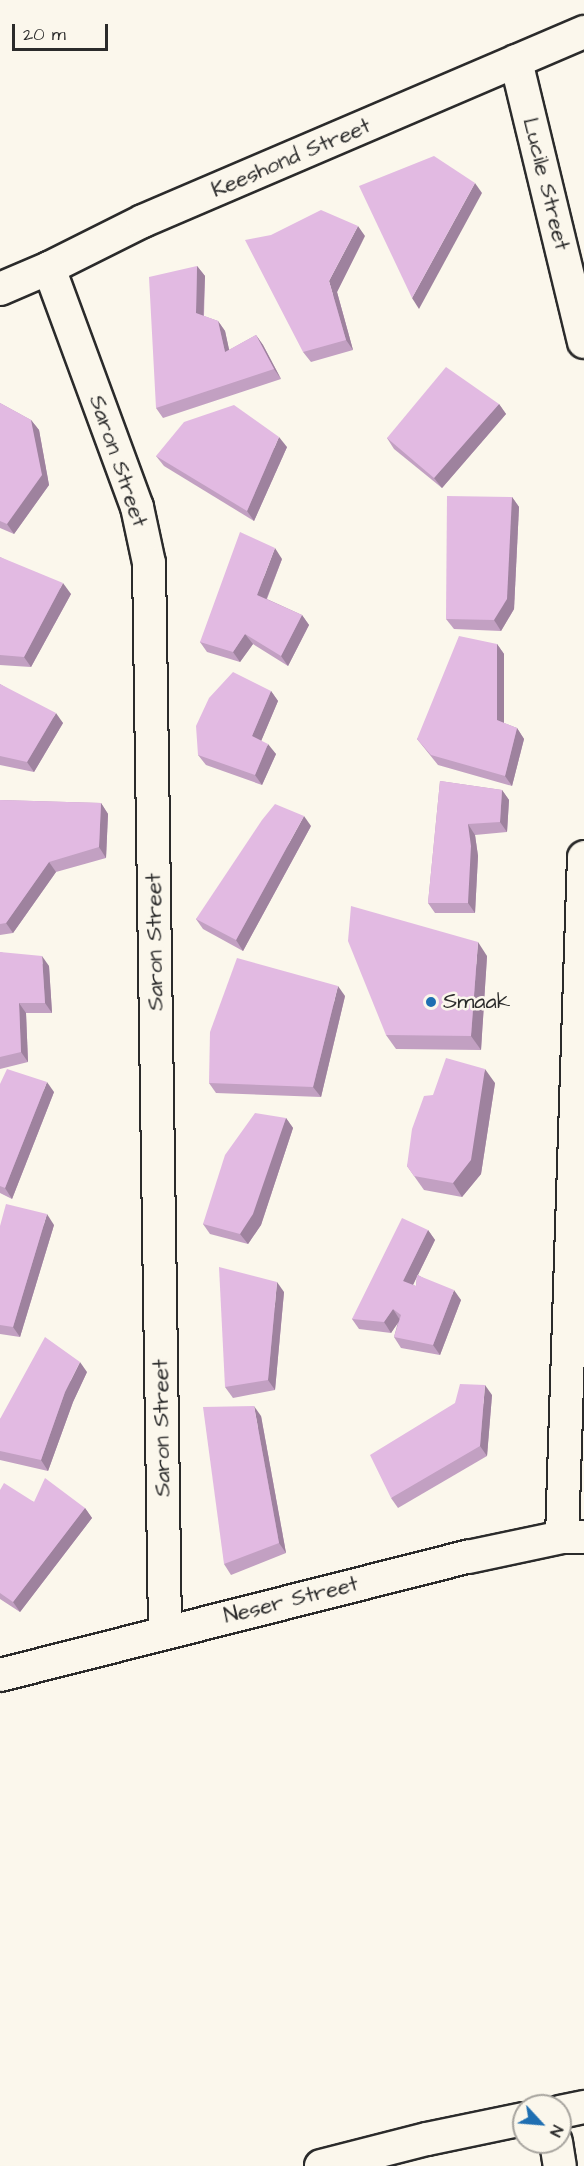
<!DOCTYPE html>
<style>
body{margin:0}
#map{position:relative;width:584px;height:2166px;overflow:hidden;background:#fbf7ec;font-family:"Architects Daughter",sans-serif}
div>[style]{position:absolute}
.roads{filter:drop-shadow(2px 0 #2b2b2b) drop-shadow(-2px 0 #2b2b2b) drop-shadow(0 2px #2b2b2b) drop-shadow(0 -2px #2b2b2b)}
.minor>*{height:32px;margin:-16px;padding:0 16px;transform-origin:16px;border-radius:16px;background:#fbf7ec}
.wall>*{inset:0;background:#c2a0c2}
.shaded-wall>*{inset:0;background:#9e829e}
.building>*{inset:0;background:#e2bae2}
.dots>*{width:16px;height:16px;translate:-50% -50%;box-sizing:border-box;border:3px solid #fbf7ec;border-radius:50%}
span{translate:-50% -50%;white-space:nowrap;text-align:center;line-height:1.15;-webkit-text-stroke:5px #fbf7ec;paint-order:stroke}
.street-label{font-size:22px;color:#2b2b2b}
.poi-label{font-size:22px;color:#2b2b2b}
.left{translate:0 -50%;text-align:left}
.north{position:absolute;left:512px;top:2094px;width:60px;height:60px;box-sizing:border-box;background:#fbf7ec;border:2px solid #a8a59f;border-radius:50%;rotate:116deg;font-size:16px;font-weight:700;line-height:24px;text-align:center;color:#2b2b2b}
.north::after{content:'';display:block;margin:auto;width:21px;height:27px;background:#1f6fb2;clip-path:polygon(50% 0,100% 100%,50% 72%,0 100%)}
.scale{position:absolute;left:12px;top:24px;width:96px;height:27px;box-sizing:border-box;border:3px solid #2b2b2b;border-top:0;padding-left:8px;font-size:18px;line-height:21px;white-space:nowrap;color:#2b2b2b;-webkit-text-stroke:4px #fbf7ec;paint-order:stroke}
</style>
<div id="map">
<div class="roads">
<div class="minor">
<i style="left:516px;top:61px;width:289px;rotate:76.4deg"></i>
<i style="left:49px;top:268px;width:255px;rotate:69.8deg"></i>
<i style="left:137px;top:507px;width:57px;rotate:77.9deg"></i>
<i style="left:149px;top:563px;width:1069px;rotate:89.14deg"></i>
<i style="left:0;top:289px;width:53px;rotate:-23.2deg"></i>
<i style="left:49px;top:268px;width:105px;rotate:-26.6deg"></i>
<i style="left:143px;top:221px;width:480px;rotate:-23.2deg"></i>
<i style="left:562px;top:1537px;width:680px;rotate:-88.15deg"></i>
<i style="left:0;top:1675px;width:483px;rotate:-14.2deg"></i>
<i style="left:468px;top:1557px;width:96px;rotate:-12deg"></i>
<i style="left:562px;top:1537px;width:21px"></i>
<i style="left:560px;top:2112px;width:25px;rotate:-12deg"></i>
<i style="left:556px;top:2142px;width:24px;rotate:81deg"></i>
<i style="left:321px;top:2166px;width:109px;rotate:-14.3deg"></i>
<i style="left:427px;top:2139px;width:99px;rotate:-11.7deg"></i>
</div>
</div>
<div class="wall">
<i style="clip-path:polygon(365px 236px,337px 292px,353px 350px,311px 362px,303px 352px)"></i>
<i style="clip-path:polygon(197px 266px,205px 276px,204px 316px,218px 321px,225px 331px,229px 350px,256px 335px,263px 345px,281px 379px,163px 418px,156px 408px)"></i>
<i style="clip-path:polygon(0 403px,31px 420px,39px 430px,49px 485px,14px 534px,0 528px)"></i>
<i style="clip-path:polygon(499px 404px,506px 414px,442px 488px,394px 449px,387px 438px)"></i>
<i style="clip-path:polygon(287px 447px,254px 521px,164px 466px,156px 456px)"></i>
<i style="clip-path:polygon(512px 497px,519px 507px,514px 609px,501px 631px,454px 629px,446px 619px)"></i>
<i style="clip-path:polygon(0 557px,71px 594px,31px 667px,0 665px)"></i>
<i style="clip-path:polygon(282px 559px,267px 599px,302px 615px,309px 625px,288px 666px,253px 644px,240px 662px,207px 652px,200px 642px)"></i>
<i style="clip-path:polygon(497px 644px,504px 654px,504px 723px,517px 728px,524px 739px,512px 786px,438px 765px,417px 739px)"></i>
<i style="clip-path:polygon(0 684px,63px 723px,34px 772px,0 765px)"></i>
<i style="clip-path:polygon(271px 691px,278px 701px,261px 741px,276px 754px,262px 785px,206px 765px,198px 755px)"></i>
<i style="clip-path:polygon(440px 781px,502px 790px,509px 800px,507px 832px,475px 835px,478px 856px,475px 913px,435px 913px,428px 903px)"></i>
<i style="clip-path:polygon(0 800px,101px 803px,108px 814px,106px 858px,56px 872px,13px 933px,0 935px)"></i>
<i style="clip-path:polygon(311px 826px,243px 951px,203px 929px,196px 919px)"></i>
<i style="clip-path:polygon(0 952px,49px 966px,52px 1013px,26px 1013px,28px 1062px,0 1069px)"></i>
<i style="clip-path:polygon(487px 956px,481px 1050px,396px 1049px,386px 1035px)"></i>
<i style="clip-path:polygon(345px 996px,321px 1097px,216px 1093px,209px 1083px)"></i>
<i style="clip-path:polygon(495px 1083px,481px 1174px,462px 1197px,424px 1190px,407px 1166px,433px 1095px)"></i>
<i style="clip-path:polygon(0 1084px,54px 1092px,12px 1199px,0 1193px)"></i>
<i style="clip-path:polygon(286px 1118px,293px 1128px,261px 1225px,248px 1244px,210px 1234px,203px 1224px)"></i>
<i style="clip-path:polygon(54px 1225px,20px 1337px,0 1334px,0 1226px)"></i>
<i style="clip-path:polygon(evenodd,428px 1230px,435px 1240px,418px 1275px,461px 1300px,440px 1355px,401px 1348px,394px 1337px,398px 1322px,391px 1333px,359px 1329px,352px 1319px,428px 1230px,417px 1276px,416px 1286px,413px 1285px,417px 1276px)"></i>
<i style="clip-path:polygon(284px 1292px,275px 1390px,233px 1398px,225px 1387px)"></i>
<i style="clip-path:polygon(87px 1372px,73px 1402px,48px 1471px,0 1460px,0 1419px)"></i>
<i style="clip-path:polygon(492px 1395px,487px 1456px,398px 1508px,391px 1498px)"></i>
<i style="clip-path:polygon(261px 1416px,286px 1553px,231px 1575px,224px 1564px)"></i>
<i style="clip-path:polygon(0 1490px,34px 1502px,85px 1508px,92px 1518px,20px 1612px,0 1599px)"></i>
</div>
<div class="shaded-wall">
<i style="clip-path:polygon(475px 183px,482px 193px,419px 309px,412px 298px)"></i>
<i style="clip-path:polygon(358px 226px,365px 236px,337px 292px,353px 350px,346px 340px,329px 281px)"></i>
<i style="clip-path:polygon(197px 266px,205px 276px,203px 324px,196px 313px)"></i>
<i style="clip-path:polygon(218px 321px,225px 331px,232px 363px,225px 352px)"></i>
<i style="clip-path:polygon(256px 335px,263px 345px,281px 379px,274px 369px)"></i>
<i style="clip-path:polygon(499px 404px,506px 414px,442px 488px,434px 478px)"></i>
<i style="clip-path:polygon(31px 420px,39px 430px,49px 485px,14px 534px,7px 524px)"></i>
<i style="clip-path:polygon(279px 437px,287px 447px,254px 521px,247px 511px)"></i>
<i style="clip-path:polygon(512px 497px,519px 507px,514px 609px,501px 631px,494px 620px)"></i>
<i style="clip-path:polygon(275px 548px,282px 559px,264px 605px,257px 595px)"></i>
<i style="clip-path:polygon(63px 583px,71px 594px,31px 667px,24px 657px)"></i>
<i style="clip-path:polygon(302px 615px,309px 625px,288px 666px,281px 656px)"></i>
<i style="clip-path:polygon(245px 634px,253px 644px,240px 662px,233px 652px)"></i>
<i style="clip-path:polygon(497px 644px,504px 654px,504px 730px,497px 720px)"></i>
<i style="clip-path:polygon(271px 691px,278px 701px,259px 746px,252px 736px)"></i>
<i style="clip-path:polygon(56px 713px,63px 723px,34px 772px,27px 762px)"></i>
<i style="clip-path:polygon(517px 728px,524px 739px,512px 786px,505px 776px)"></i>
<i style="clip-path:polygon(268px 744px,276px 754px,262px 785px,255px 775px)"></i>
<i style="clip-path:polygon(502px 790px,509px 800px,507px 832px,500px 822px)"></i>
<i style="clip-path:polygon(101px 803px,108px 814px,106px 858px,99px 847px)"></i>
<i style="clip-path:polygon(304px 816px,311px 826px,243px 951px,236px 940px)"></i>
<i style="clip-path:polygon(468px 824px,475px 835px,478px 856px,475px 913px,468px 903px)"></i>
<i style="clip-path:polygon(49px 862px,56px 872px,13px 933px,6px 923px)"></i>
<i style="clip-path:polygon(478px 942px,487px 956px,481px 1050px,471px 1036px)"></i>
<i style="clip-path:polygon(42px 956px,49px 966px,52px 1013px,45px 1003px)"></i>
<i style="clip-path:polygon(338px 986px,345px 996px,321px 1097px,313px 1087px)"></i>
<i style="clip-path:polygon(19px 1003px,26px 1013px,28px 1062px,21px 1052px)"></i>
<i style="clip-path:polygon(485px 1069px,495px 1083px,481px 1174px,462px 1197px,453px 1183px)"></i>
<i style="clip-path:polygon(47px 1082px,54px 1092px,12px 1199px,5px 1188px)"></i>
<i style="clip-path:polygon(286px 1118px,293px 1128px,261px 1225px,248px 1244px,240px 1234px)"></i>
<i style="clip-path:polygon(47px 1214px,54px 1225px,20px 1337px,13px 1327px)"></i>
<i style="clip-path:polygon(428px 1230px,435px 1240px,410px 1291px,403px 1281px)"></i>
<i style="clip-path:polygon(277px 1282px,284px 1292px,275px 1390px,268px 1380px)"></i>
<i style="clip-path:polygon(454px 1290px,461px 1300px,440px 1355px,433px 1345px)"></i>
<i style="clip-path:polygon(393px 1309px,400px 1320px,391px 1333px,384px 1322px)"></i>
<i style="clip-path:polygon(80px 1362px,87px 1372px,73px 1402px,48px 1471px,41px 1460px,65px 1392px)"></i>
<i style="clip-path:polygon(485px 1385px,492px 1395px,487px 1456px,480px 1446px)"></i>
<i style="clip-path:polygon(254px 1406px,261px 1416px,286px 1553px,279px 1543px)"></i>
<i style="clip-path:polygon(85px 1508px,92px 1518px,20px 1612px,13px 1602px)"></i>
</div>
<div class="building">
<i style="clip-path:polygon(434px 156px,475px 183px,412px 298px,359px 186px)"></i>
<i style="clip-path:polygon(321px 210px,358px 226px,329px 281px,346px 340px,303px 352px,245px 240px,271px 235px)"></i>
<i style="clip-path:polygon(197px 266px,196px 313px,218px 321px,225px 352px,256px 335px,274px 369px,156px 408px,149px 277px)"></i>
<i style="clip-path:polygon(446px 367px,499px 404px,434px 478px,387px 438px)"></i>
<i style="clip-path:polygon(0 403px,31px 420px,42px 475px,7px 524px,0 521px)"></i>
<i style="clip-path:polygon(234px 405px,279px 437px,247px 511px,156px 456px,184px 422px)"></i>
<i style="clip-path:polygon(447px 496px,512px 497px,507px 599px,494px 620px,446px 619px)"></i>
<i style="clip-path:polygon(240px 532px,275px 548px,257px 595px,302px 615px,281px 656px,245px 634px,233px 652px,200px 642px)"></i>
<i style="clip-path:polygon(0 557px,63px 583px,24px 657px,0 655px)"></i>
<i style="clip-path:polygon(459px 636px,497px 644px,497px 720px,517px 728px,505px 776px,431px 755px,417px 739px)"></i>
<i style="clip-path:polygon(233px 672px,271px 691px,252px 736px,268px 744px,255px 775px,198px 755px,196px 726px,209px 698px)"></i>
<i style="clip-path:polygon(0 684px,56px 713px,27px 762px,0 756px)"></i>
<i style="clip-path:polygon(440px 781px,502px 790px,500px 822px,468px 824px,471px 846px,468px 903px,428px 903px)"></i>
<i style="clip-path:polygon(0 800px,101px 803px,99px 847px,49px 862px,6px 923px,0 924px)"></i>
<i style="clip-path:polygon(275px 804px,304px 816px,236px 940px,196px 919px,262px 820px)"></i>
<i style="clip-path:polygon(351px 906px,478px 942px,471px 1036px,386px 1035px,348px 941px)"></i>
<i style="clip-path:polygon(0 952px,42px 956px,45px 1003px,19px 1003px,21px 1052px,0 1057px)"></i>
<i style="clip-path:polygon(237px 958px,338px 986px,313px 1087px,209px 1083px,210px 1032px)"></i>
<i style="clip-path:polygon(446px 1058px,485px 1069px,471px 1160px,453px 1183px,414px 1176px,407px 1166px,412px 1129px,424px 1096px,433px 1095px)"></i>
<i style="clip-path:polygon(7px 1069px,47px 1082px,5px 1188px,0 1186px,0 1084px)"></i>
<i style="clip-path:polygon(255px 1113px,286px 1118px,253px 1214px,240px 1234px,203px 1224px,225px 1155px)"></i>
<i style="clip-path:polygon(6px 1204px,47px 1214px,13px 1327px,0 1325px,0 1226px)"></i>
<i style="clip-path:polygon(402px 1218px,428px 1230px,403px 1281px,416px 1286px,417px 1275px,454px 1290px,433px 1345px,394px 1337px,401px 1315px,393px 1309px,384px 1322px,352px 1319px)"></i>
<i style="clip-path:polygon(219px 1267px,277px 1282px,268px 1380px,225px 1387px)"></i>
<i style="clip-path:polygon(45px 1337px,80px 1362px,65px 1392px,41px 1460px,0 1451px,0 1419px)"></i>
<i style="clip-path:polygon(460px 1384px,485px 1385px,480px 1446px,391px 1498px,370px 1455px,455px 1403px)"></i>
<i style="clip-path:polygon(254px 1406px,279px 1543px,224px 1564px,203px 1407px)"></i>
<i style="clip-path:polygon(45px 1478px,85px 1508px,13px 1602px,0 1593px,0 1490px,4px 1483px,34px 1502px)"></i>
</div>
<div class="dots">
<i style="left:431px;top:1002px;background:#1f6fb2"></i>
</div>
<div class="street-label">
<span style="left:291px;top:158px;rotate:-23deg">Keeshond Street</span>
<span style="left:546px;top:184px;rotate:76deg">Lucile Street</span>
<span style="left:118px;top:461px;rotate:71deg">Saron Street</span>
<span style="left:155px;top:942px;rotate:-91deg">Saron Street</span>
<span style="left:162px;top:1428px;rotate:-91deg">Saron Street</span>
<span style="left:291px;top:1600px;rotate:-14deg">Neser Street</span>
</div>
<div class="poi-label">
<span class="left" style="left:443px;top:1002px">Smaak</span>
</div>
<div class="north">N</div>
<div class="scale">20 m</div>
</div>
